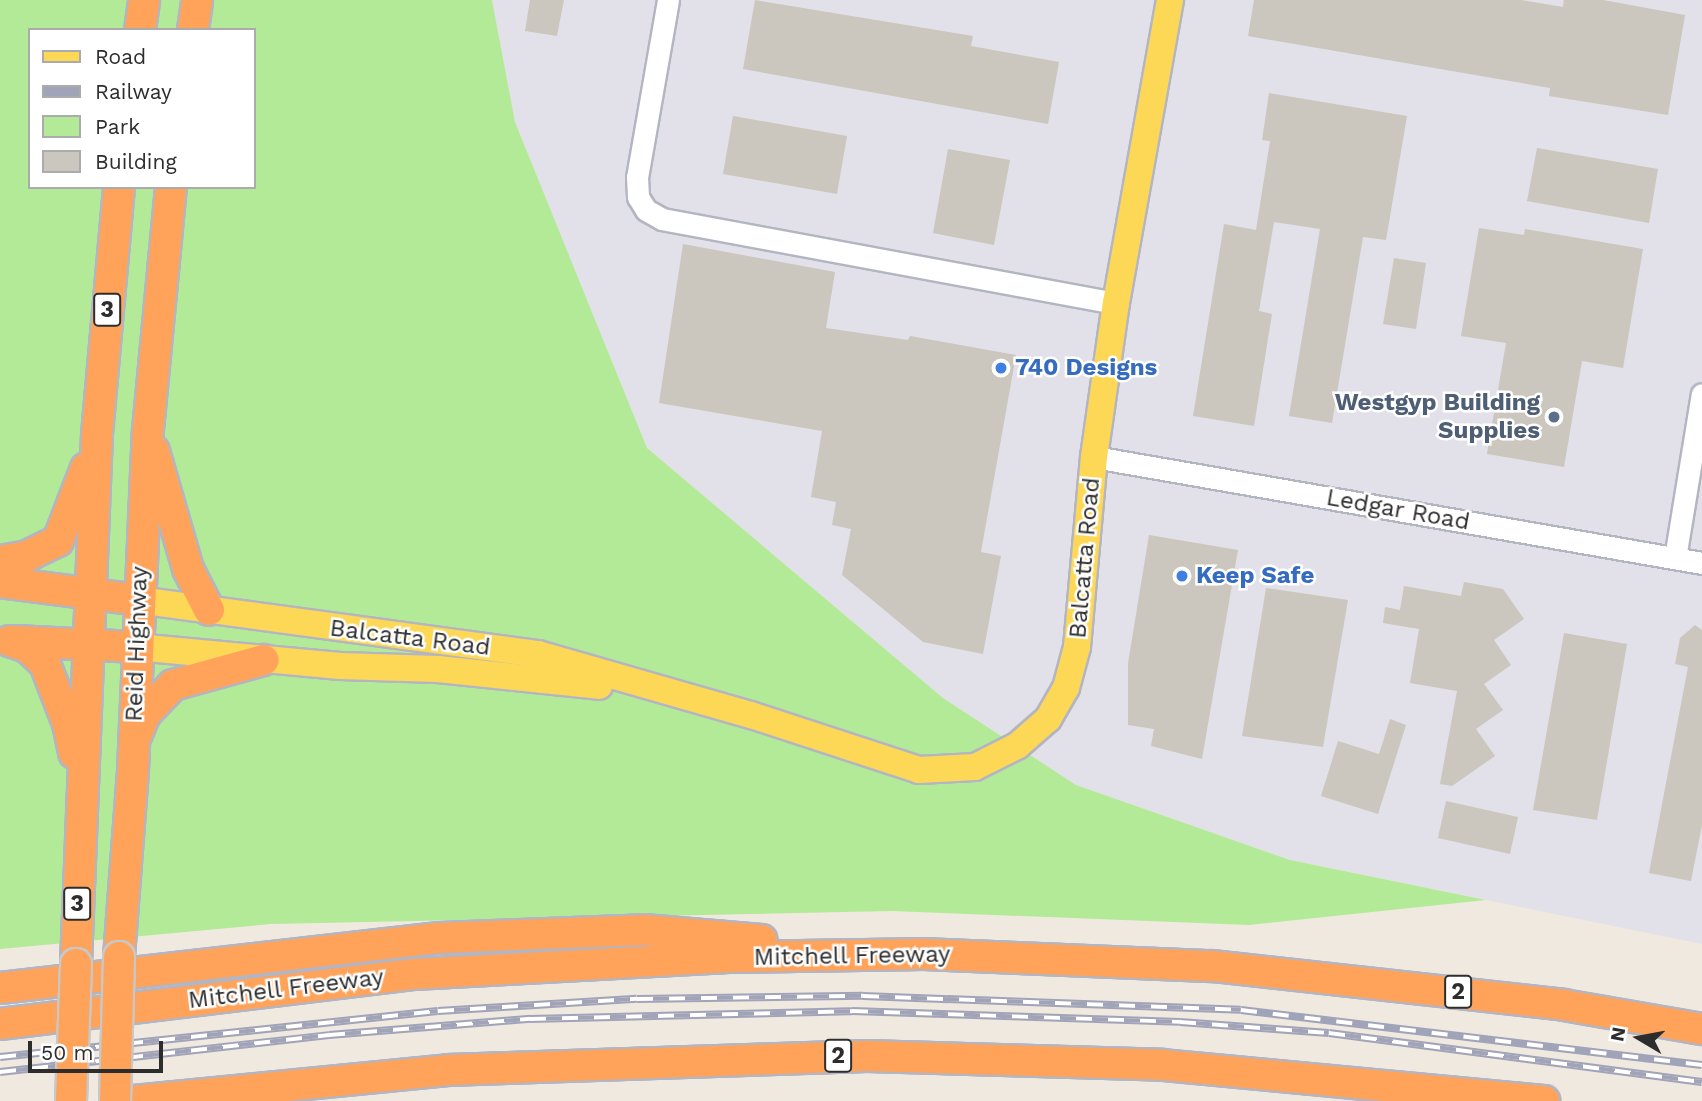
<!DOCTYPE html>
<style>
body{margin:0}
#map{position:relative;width:1702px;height:1101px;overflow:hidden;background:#f0e9df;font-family:"Work Sans",sans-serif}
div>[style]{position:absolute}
.industrial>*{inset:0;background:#e2e0e8}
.green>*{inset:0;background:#b3ea98}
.building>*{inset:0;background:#cbc6be}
.roads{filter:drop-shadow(2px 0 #b3b5c2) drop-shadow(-2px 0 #b3b5c2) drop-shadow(0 2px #b3b5c2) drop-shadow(0 -2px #b3b5c2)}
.minor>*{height:21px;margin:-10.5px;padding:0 10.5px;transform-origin:10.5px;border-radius:10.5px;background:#fff}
.major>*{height:26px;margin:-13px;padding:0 13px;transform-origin:13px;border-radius:13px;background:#fdd857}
.highway>*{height:30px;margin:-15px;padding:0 15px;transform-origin:15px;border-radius:15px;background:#ffa35b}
.rail>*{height:8px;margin-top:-4px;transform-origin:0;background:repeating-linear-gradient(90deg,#fff 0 16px,#a1a4b9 0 32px);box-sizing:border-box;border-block:2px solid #a1a4b9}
.bridges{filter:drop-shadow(2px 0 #c8c8c8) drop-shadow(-2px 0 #c8c8c8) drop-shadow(0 2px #c8c8c8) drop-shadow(0 -2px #c8c8c8)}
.highway-bridge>*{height:30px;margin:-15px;padding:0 15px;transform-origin:15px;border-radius:15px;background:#ffa35b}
.dots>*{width:19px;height:19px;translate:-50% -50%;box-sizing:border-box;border:4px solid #fff;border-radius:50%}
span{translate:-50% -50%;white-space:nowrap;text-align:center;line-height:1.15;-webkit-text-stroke:5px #fff;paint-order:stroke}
.shield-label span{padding:2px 5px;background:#fff;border:2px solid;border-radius:5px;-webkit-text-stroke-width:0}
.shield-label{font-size:23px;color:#2d2d2d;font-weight:700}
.shop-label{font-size:24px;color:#366cbe;font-weight:700}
.left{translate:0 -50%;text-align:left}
.service-label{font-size:24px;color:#4e5e75;font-weight:700}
.right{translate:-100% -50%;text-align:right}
.street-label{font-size:24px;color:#2d2d2d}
.legend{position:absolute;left:28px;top:28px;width:228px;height:161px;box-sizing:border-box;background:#fff;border:2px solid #ababab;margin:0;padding:9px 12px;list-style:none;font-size:21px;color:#2d2d2d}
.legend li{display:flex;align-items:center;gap:14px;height:35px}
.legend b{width:35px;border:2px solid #ababab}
.north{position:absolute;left:1604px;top:1003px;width:70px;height:70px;-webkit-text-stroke:5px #fff;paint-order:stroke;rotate:280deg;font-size:19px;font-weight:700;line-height:28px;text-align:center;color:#2d2d2d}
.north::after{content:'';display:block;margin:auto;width:24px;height:32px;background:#2d2d2d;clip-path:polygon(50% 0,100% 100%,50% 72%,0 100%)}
.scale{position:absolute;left:28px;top:1041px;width:135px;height:32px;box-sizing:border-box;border:4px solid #2d2d2d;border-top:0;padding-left:9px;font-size:21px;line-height:24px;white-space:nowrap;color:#2d2d2d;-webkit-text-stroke:5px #fff;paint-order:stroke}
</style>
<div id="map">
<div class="industrial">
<i style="clip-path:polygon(492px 0,1702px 0,1702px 944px,1290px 860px,1076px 785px,943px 698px,647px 448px,515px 122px)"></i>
</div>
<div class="green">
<i style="clip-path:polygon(evenodd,0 0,492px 0,515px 122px,647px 448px,943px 698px,1076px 785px,1290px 860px,1486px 900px,1249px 925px,892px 911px,271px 924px,0 949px,0 0,30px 30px,254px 30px,254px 187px,30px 187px,30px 30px)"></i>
</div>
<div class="building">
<i style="clip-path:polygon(530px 0,564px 0,557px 36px,525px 31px)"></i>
<i style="clip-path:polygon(755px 0,973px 36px,971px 46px,1059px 62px,1048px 124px,743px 69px)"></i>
<i style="clip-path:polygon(1254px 0,1521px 0,1563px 7px,1564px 0,1603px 0,1685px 15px,1668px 115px,1549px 96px,1550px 88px,1248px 36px)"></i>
<i style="clip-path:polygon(1269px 93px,1407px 116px,1386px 240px,1363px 237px,1332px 423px,1289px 416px,1320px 229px,1274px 222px,1259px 311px,1272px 314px,1254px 426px,1193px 416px,1224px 224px,1256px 230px,1270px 141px,1262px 140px)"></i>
<i style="clip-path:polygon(733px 116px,847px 136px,837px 194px,723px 174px)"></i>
<i style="clip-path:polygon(1537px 148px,1658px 169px,1649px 223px,1527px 201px)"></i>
<i style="clip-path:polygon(948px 149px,1010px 160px,994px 245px,933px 233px)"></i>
<i style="clip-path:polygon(1479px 228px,1524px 235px,1525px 229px,1643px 249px,1623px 368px,1582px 361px,1564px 467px,1487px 454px,1506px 343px,1461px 336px)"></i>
<i style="clip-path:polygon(683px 244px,835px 272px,826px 328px,908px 340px,910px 336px,1016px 355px,981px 552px,1001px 556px,983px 654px,923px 642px,842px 575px,851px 529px,832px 525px,836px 502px,811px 497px,822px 431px,659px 403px)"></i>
<i style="clip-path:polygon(1394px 258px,1426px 263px,1416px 329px,1383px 324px)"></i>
<i style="clip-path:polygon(1149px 535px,1238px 550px,1202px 759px,1151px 746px,1154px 729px,1128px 725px,1128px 663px)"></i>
<i style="clip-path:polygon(1464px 582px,1503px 589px,1524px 619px,1494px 640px,1511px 665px,1484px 684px,1503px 710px,1476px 729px,1495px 756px,1452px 786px,1440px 784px,1457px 691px,1410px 683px,1419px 629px,1383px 623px,1385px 607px,1400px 610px,1404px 586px,1461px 596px)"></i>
<i style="clip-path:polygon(1266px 588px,1348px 600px,1323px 747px,1242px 736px)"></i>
<i style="clip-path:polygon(1695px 625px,1702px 630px,1702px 825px,1691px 881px,1649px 873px,1688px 667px,1675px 664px,1680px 638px)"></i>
<i style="clip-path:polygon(1564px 633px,1627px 644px,1597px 820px,1533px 810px)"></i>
<i style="clip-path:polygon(1390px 719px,1406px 725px,1378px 814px,1321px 796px,1338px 741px,1379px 754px)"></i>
<i style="clip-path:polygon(1446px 801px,1518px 817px,1510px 854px,1438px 838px)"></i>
</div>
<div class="roads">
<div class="minor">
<i style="left:668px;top:0;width:180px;rotate:99.9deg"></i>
<i style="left:637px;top:177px;width:20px;rotate:87deg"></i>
<i style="left:638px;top:197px;width:15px;rotate:58deg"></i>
<i style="left:646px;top:210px;width:18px;rotate:29deg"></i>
<i style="left:662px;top:219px;width:462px;rotate:10.5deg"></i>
<i style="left:1094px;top:457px;width:617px;rotate:9.89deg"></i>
<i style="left:1675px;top:558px;width:166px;rotate:-80.7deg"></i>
</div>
<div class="major">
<i style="left:138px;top:600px;width:404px;rotate:7.7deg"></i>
<i style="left:538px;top:654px;width:222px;rotate:16deg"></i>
<i style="left:751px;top:715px;width:177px;rotate:18.1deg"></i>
<i style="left:919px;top:770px;width:56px;rotate:-3.1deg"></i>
<i style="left:975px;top:767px;width:47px;rotate:-26.6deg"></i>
<i style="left:1017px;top:746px;width:41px;rotate:-41.1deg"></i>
<i style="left:1048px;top:719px;width:36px;rotate:-60deg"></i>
<i style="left:1066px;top:688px;width:42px;rotate:-75deg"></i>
<i style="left:1077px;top:647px;width:191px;rotate:-84.9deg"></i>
<i style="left:1094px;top:457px;width:156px;rotate:-81.9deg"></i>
<i style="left:1116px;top:303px;width:308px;rotate:-79.9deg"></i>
<i style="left:136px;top:647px;width:205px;rotate:5.3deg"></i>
<i style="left:340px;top:666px;width:98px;rotate:1.8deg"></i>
<i style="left:438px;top:669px;width:162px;rotate:6deg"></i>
</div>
<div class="highway">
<i style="left:140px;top:30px;width:30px;rotate:-82deg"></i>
<i style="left:193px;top:30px;width:30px;rotate:-82deg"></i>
<i style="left:154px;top:451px;width:123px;rotate:73.9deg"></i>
<i style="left:188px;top:569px;width:46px;rotate:62.9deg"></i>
<i style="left:0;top:561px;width:27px;rotate:-10deg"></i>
<i style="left:27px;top:556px;width:34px;rotate:-26deg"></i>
<i style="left:58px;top:541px;width:78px;rotate:-69deg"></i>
<i style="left:0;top:582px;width:139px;rotate:7.4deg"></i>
<i style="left:9px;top:641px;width:19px;rotate:18deg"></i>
<i style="left:27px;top:647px;width:25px;rotate:43deg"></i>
<i style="left:45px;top:664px;width:64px;rotate:69deg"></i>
<i style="left:68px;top:724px;width:30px;rotate:78deg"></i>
<i style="left:15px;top:641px;width:121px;rotate:2.8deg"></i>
<i style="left:137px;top:734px;width:22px;rotate:-68deg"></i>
<i style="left:145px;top:714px;width:40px;rotate:-46deg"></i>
<i style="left:173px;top:685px;width:94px;rotate:-15.4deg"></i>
<i style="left:119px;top:957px;width:188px;rotate:-85.7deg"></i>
<i style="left:133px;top:770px;width:340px;rotate:-87.5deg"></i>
<i style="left:148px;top:430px;width:244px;rotate:-84.6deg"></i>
<i style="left:76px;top:964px;width:530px;rotate:-87.73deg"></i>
<i style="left:97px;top:434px;width:248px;rotate:-84.9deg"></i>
<i style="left:0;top:988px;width:442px;rotate:-6.5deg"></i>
<i style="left:439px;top:938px;width:205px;rotate:-2.2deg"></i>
<i style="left:644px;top:930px;width:118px;rotate:4.8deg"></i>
<i style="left:0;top:1024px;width:418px;rotate:-6.9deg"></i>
<i style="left:415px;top:974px;width:319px;rotate:-3.1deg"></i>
<i style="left:734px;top:957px;width:189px;rotate:-0.9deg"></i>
<i style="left:923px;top:954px;width:290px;rotate:2.4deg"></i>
<i style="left:1213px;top:966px;width:353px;rotate:6.3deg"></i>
<i style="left:1564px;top:1005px;width:140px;rotate:9.9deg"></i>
<i style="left:133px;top:1101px;width:317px;rotate:-5.6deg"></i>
<i style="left:448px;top:1070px;width:419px;rotate:-1.9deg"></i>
<i style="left:867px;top:1056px;width:296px;rotate:1.7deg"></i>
<i style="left:1163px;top:1065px;width:383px;rotate:5.4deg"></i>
</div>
</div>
<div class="rail">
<i style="left:0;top:1057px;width:440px;rotate:-6deg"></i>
<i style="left:438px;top:1011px;width:199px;rotate:-3.5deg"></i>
<i style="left:637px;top:999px;width:226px;rotate:-0.8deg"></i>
<i style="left:863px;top:996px;width:378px;rotate:2.1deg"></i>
<i style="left:1241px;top:1010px;width:464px;rotate:6.8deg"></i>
<i style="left:0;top:1072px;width:331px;rotate:-6.4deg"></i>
<i style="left:329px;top:1035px;width:202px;rotate:-4.6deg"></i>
<i style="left:530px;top:1019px;width:322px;rotate:-1.4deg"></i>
<i style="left:852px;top:1011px;width:328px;rotate:1.9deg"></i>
<i style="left:1180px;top:1022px;width:149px;rotate:4.2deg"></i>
<i style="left:1329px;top:1033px;width:376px;rotate:7.5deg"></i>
</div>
<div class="bridges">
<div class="highway-bridge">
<i style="left:71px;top:1101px;width:137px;rotate:-87.9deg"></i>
<i style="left:115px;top:1101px;width:144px;rotate:-88.4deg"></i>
</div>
</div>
<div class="dots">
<i style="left:1001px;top:368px;background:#3f7fe0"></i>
<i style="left:1554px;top:417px;background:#5c6f8a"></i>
<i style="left:1182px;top:576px;background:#3f7fe0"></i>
</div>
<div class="shield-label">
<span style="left:107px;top:310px">3</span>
<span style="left:77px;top:904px">3</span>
<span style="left:1458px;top:992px">2</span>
<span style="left:838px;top:1056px">2</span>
</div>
<div class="shop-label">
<span class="left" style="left:1015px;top:368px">740 Designs</span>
<span class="left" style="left:1196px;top:576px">Keep Safe</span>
</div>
<div class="service-label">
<span class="right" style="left:1540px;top:417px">Westgyp Building<br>Supplies</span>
</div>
<div class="street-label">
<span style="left:1398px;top:510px;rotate:10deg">Ledgar Road</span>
<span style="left:1085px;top:558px;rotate:-85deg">Balcatta Road</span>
<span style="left:410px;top:638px;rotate:7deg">Balcatta Road</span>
<span style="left:137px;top:644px;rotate:-88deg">Reid Highway</span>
<span style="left:852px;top:956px;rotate:-1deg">Mitchell Freeway</span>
<span style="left:286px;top:989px;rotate:-7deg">Mitchell Freeway</span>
</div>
<ul class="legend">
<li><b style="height:9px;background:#fdd857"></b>Road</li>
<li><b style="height:9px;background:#a1a4b9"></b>Railway</li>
<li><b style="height:19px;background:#b3ea98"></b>Park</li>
<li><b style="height:19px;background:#cbc6be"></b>Building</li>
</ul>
<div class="north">N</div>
<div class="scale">50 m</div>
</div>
